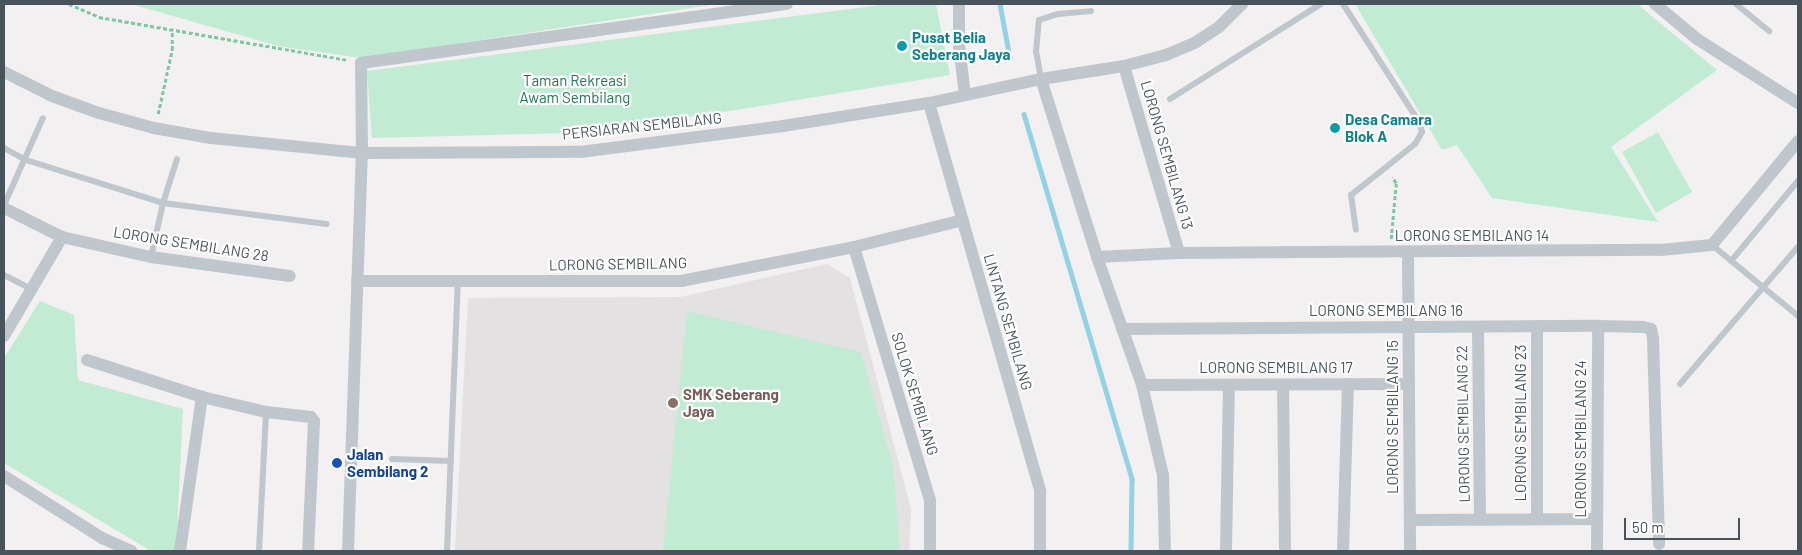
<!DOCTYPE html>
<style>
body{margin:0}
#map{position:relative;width:1802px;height:555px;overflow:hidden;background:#f2f0f0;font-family:Barlow,sans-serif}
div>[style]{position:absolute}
.education>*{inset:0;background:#e3e1e1}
.green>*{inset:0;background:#c2ebd3}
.stream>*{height:4.5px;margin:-2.25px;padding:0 2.25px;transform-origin:2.25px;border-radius:2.25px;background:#93d2e4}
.path>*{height:2.5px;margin-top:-1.25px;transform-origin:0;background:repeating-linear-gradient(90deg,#7dc7a3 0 4px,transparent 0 6.5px)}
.lane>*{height:6px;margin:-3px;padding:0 3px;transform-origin:3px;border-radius:3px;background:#bfc7cd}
.street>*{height:12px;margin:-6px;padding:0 6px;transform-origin:6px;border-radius:6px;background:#bfc7cd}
.dots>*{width:14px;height:14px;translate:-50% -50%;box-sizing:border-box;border:2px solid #fff;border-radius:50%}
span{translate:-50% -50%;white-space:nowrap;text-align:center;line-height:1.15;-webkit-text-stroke:4.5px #fff;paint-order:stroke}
.culture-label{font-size:15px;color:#0d838f;font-weight:700}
.left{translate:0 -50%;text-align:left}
.park-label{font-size:15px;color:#1f774d}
.street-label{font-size:15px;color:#49535c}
.education-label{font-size:15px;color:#785e54;font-weight:700}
.transit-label{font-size:15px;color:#164399;font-weight:700}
.frame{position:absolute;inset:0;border:5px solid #49535c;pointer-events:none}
.scale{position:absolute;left:1624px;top:518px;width:116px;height:22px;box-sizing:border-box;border:2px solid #49535c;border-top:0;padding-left:6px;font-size:15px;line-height:18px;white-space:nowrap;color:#49535c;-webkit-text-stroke:4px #fff;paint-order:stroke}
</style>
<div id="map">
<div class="education">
<i style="clip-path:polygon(827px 264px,850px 278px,911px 509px,909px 551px,455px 551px,468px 298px,680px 297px)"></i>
</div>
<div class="green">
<i style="clip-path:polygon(131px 4px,717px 4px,361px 58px,278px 46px)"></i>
<i style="clip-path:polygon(889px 4px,936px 4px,950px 75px,736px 110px,573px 133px,372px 138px,367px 71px)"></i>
<i style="clip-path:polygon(1355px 4px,1637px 4px,1717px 70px,1611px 147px,1658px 222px,1492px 198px,1457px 145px,1442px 150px)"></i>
<i style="clip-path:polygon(1658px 132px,1692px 192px,1656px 213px,1622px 152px)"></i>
<i style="clip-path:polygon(40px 301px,74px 315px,78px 380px,183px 409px,176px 551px,151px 551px,4px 463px,4px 358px)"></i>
<i style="clip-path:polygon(687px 311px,861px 352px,893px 466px,900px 551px,663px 551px)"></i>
</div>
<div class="stream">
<i style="left:1000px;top:4px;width:55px;rotate:79.5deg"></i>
<i style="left:1024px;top:114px;width:381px;rotate:73.5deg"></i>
<i style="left:1132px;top:479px;width:72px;rotate:90.8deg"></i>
</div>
<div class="path">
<i style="left:69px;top:4px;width:33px;rotate:23deg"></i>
<i style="left:99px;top:17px;width:252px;rotate:9.8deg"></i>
<i style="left:158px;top:114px;width:66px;rotate:-77.7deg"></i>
<i style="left:172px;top:50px;width:19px;rotate:-90deg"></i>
<i style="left:1391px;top:239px;width:56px;rotate:-84.9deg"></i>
<i style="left:1396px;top:183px;width:7px;rotate:-124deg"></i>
</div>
<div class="lane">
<i style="left:1343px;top:4px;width:140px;rotate:57.2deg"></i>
<i style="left:1419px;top:122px;width:10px;rotate:73deg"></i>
<i style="left:1422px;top:132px;width:14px;rotate:120deg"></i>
<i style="left:1415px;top:144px;width:82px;rotate:141.4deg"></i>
<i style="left:1351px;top:195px;width:35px;rotate:82deg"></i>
<i style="left:1736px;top:4px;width:43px;rotate:39.3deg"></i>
<i style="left:1041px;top:79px;width:27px;rotate:-100deg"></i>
<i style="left:1036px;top:52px;width:32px;rotate:-85deg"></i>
<i style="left:1039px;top:20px;width:20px;rotate:-18deg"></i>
<i style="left:1058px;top:14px;width:33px;rotate:-5deg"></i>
<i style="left:1170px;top:99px;width:178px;rotate:-32.2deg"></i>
<i style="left:4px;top:148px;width:25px;rotate:29deg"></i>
<i style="left:26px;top:160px;width:144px;rotate:17.4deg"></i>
<i style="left:163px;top:203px;width:165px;rotate:7.3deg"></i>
<i style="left:4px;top:205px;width:95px;rotate:-65.9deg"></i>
<i style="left:1712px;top:245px;width:112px;rotate:39.5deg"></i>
<i style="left:151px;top:257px;width:55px;rotate:-77.5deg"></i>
<i style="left:163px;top:203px;width:46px;rotate:-72.3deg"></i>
<i style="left:1731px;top:261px;width:104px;rotate:-50.1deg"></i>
<i style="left:4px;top:275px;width:31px;rotate:27deg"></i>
<i style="left:1680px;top:384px;width:181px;rotate:-49.3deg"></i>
<i style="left:392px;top:459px;width:59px;rotate:1.9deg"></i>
<i style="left:259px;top:551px;width:139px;rotate:-87.1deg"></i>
<i style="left:447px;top:551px;width:269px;rotate:-87.7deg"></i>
</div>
<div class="street">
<i style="left:959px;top:4px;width:41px;rotate:90deg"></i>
<i style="left:959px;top:45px;width:50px;rotate:83.2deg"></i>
<i style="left:1655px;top:4px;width:55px;rotate:39.8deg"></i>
<i style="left:1697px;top:39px;width:120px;rotate:32.4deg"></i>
<i style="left:1124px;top:66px;width:195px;rotate:73.6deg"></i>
<i style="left:4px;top:72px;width:54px;rotate:26.6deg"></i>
<i style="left:52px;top:96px;width:50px;rotate:19.9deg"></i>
<i style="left:99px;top:113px;width:57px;rotate:15.3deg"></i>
<i style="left:154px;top:128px;width:58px;rotate:10deg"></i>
<i style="left:211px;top:138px;width:152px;rotate:5.7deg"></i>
<i style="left:362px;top:153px;width:218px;rotate:-0.3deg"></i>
<i style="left:580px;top:152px;width:205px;rotate:-7.3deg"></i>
<i style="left:783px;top:126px;width:148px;rotate:-9deg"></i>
<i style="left:929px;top:103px;width:115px;rotate:-12.1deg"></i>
<i style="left:1041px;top:79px;width:84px;rotate:-8.9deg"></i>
<i style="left:1124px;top:66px;width:43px;rotate:-14.7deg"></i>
<i style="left:1166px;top:55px;width:33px;rotate:-23deg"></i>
<i style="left:1196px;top:42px;width:27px;rotate:-33deg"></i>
<i style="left:1219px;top:27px;width:33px;rotate:-45deg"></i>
<i style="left:1041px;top:79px;width:187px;rotate:72.5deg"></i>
<i style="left:1097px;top:257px;width:136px;rotate:70.6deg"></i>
<i style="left:1142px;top:385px;width:92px;rotate:76.9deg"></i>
<i style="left:1163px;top:475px;width:76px;rotate:88.5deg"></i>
<i style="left:929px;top:103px;width:404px;rotate:74deg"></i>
<i style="left:1040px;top:491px;width:60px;rotate:90deg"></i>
<i style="left:4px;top:208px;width:65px;rotate:26.6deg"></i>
<i style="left:62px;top:237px;width:91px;rotate:12.7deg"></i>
<i style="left:151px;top:257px;width:140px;rotate:7.8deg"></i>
<i style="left:854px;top:247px;width:265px;rotate:73.3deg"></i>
<i style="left:930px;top:501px;width:50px;rotate:90deg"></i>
<i style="left:1408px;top:252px;width:299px;rotate:89.6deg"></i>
<i style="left:1097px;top:257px;width:82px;rotate:-2.8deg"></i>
<i style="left:1179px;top:253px;width:482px;rotate:-0.4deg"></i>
<i style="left:1661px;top:250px;width:51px;rotate:-5.6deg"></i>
<i style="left:1712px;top:245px;width:135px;rotate:-50.4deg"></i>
<i style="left:357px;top:281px;width:324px"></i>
<i style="left:681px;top:281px;width:176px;rotate:-11.1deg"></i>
<i style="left:854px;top:247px;width:112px;rotate:-13.9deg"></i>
<i style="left:1478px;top:327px;width:193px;rotate:89.4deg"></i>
<i style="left:1122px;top:329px;width:476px;rotate:-0.4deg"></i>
<i style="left:1598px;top:326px;width:45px;rotate:1.3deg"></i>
<i style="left:1643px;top:327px;width:8px;rotate:14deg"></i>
<i style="left:1651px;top:329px;width:9px;rotate:77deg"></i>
<i style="left:1653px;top:338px;width:206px;rotate:88.3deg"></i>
<i style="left:4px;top:336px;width:115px;rotate:-59.6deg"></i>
<i style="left:87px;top:360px;width:121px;rotate:17.8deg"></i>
<i style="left:202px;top:397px;width:66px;rotate:13.2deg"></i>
<i style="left:266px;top:412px;width:45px;rotate:6.3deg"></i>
<i style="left:311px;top:417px;width:5px;rotate:53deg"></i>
<i style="left:314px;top:421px;width:130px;rotate:92.6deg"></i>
<i style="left:1142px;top:385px;width:267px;rotate:-0.2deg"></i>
<i style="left:1283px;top:385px;width:166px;rotate:89.3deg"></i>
<i style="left:4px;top:476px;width:116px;rotate:32.3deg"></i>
<i style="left:102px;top:538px;width:32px;rotate:24deg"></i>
<i style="left:1537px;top:519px;width:193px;rotate:-90deg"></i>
<i style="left:1410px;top:520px;width:187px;rotate:-0.3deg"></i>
<i style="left:180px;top:551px;width:156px;rotate:-81.9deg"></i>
<i style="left:348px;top:551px;width:398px;rotate:-88deg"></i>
<i style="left:362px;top:153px;width:90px;rotate:-90.6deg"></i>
<i style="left:361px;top:63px;width:430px;rotate:-7.9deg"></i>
<i style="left:1226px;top:551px;width:166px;rotate:-89deg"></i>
<i style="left:1343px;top:551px;width:167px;rotate:-88.3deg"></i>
<i style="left:1597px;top:551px;width:225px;rotate:-89.7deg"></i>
</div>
<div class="dots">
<i style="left:902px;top:46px;background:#0f9aa8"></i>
<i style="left:1335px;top:128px;background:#0f9aa8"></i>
<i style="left:673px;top:403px;background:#8d6e63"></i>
<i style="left:337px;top:463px;background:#1a4fb4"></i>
</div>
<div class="culture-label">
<span class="left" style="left:912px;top:46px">Pusat Belia<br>Seberang Jaya</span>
<span class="left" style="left:1345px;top:128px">Desa Camara<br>Blok A</span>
</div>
<div class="park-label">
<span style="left:575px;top:89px">Taman Rekreasi<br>Awam Sembilang</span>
</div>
<div class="street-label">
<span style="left:642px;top:126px;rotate:-6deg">PERSIARAN SEMBILANG</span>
<span style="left:1167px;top:155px;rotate:74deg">LORONG SEMBILANG 13</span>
<span style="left:1472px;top:236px">LORONG SEMBILANG 14</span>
<span style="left:191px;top:244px;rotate:9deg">LORONG SEMBILANG 28</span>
<span style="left:618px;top:264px;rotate:-1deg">LORONG SEMBILANG</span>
<span style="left:1386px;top:311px">LORONG SEMBILANG 16</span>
<span style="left:1008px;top:322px;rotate:74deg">LINTANG SEMBILANG</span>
<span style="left:1276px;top:368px">LORONG SEMBILANG 17</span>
<span style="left:915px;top:394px;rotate:73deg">SOLOK SEMBILANG</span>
<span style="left:1393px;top:417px;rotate:-90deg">LORONG SEMBILANG 15</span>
<span style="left:1521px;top:423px;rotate:-90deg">LORONG SEMBILANG 23</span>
<span style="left:1463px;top:424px;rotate:-91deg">LORONG SEMBILANG 22</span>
<span style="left:1581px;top:439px;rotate:-90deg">LORONG SEMBILANG 24</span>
</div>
<div class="education-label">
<span class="left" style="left:683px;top:403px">SMK Seberang<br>Jaya</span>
</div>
<div class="transit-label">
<span class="left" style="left:347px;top:463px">Jalan<br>Sembilang 2</span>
</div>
<div class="frame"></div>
<div class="scale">50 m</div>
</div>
